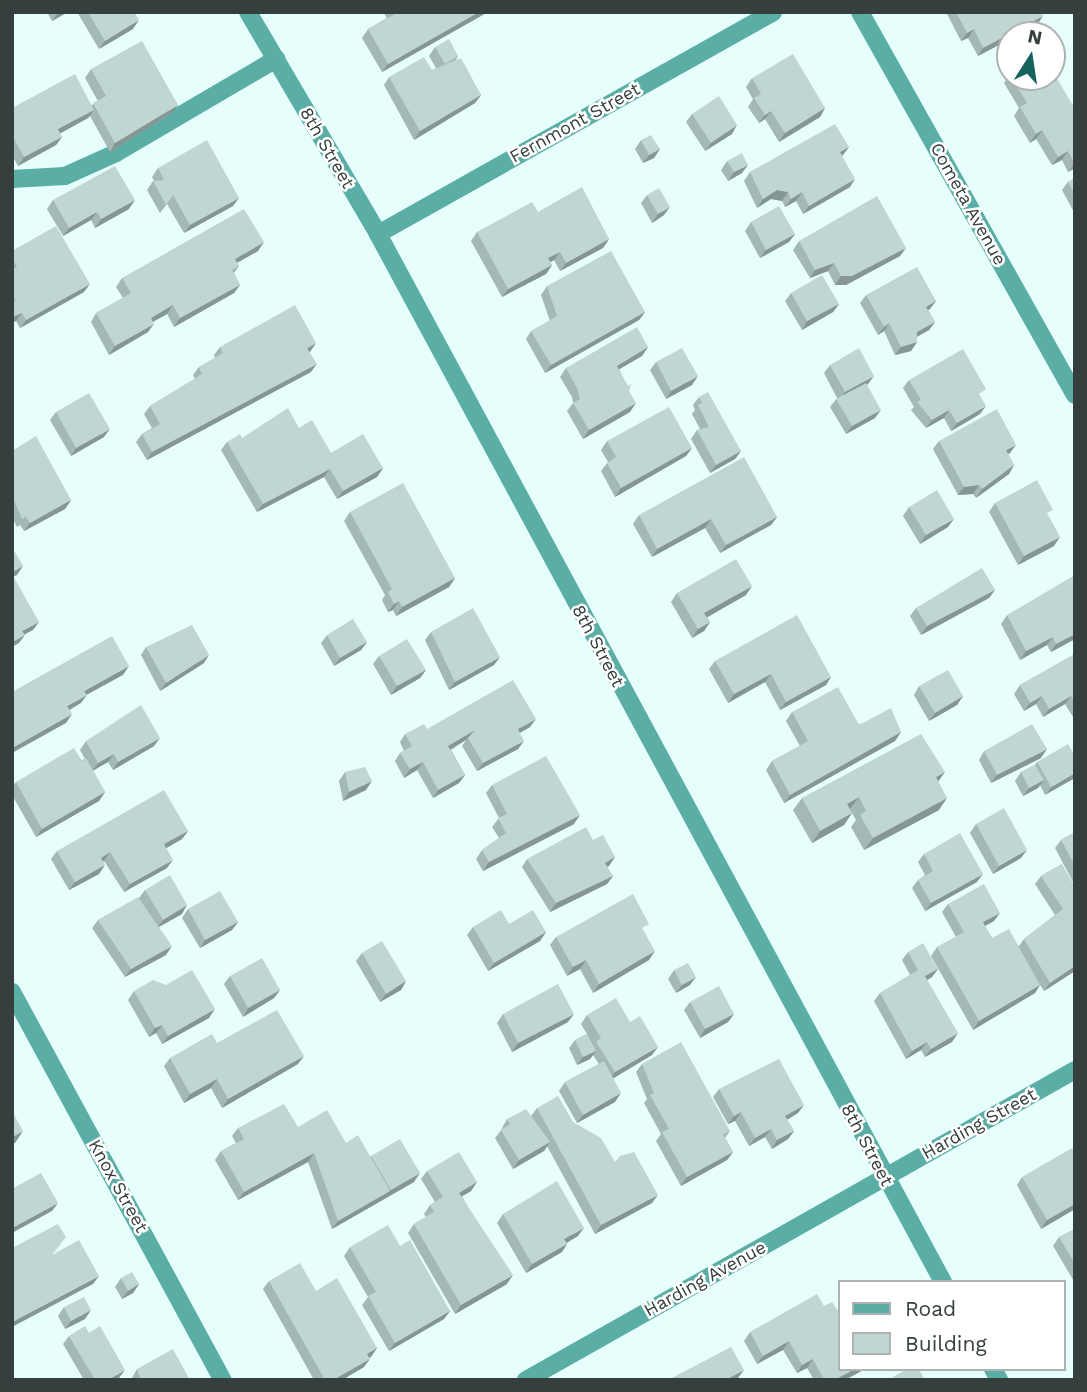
<!DOCTYPE html>
<style>
body{margin:0}
#map{position:relative;width:1087px;height:1392px;overflow:hidden;background:#e7fffc;font-family:"Work Sans",sans-serif}
div>[style]{position:absolute}
.minor>*{height:18px;margin:-9px;padding:0 9px;transform-origin:9px;border-radius:9px;background:#5aaea6}
.wall>*{inset:0;background:#a4b8b5}
.shaded-wall>*{inset:0;background:#869694}
.building>*{inset:0;background:#bfd6d3}
span{translate:-50% -50%;white-space:nowrap;text-align:center;line-height:1.15;-webkit-text-stroke:5px #fff;paint-order:stroke}
.street-label{font-size:18px;color:#353f3d}
.frame{position:absolute;inset:0;border:14px solid #353f3d;pointer-events:none}
.legend{position:absolute;left:838px;top:1280px;width:228px;height:91px;box-sizing:border-box;background:#fff;border:2px solid #aeb2b1;margin:0;padding:9px 12px;list-style:none;font-size:21px;color:#353f3d}
.legend li{display:flex;align-items:center;gap:14px;height:35px}
.legend b{width:35px;border:2px solid #aeb2b1}
.north{position:absolute;left:996px;top:21px;width:70px;height:70px;box-sizing:border-box;background:#fff;border:2px solid #aeb2b1;border-radius:50%;rotate:12deg;font-size:19px;font-weight:700;line-height:28px;text-align:center;color:#353f3d}
.north::after{content:'';display:block;margin:auto;width:24px;height:32px;background:#15635d;clip-path:polygon(50% 0,100% 100%,50% 72%,0 100%)}
</style>
<div id="map">
<div class="minor">
<i style="left:248px;top:12px;width:257px;rotate:59.6deg"></i>
<i style="left:378px;top:234px;width:1191px;rotate:61.67deg"></i>
<i style="left:860px;top:12px;width:439px;rotate:60.7deg"></i>
<i style="left:12px;top:179px;width:53px;rotate:-3.2deg"></i>
<i style="left:65px;top:176px;width:56px;rotate:-24.3deg"></i>
<i style="left:116px;top:153px;width:186px;rotate:-30.4deg"></i>
<i style="left:378px;top:234px;width:453px;rotate:-29.3deg"></i>
<i style="left:12px;top:992px;width:442px;rotate:61.5deg"></i>
<i style="left:993px;top:1369px;width:13px;rotate:61deg"></i>
<i style="left:526px;top:1380px;width:630px;rotate:-29.45deg"></i>
</div>
<div class="wall">
<i style="clip-path:polygon(47px 12px,68px 12px,52px 21px)"></i>
<i style="clip-path:polygon(77px 12px,134px 12px,133px 29px,99px 49px)"></i>
<i style="clip-path:polygon(383px 12px,488px 12px,382px 72px,362px 38px,368px 29px,387px 18px)"></i>
<i style="clip-path:polygon(946px 12px,1041px 12px,1037px 25px,978px 56px,968px 38px,961px 41px)"></i>
<i style="clip-path:polygon(435px 47px,458px 56px,456px 60px,481px 95px,475px 103px,414px 140px,384px 85px,389px 77px,432px 70px,436px 68px,429px 56px)"></i>
<i style="clip-path:polygon(91px 69px,172px 113px,110px 152px,90px 116px,88px 118px,60px 133px,62px 137px,56px 145px,18px 166px,12px 155px,12px 108px,92px 105px,98px 101px,85px 78px)"></i>
<i style="clip-path:polygon(1010px 74px,1010px 77px,1052px 77px,1075px 109px,1075px 168px,1068px 172px,1062px 160px,1052px 165px,1036px 139px,1030px 143px,1014px 116px,1019px 108px,1004px 83px)"></i>
<i style="clip-path:polygon(752px 78px,825px 108px,820px 117px,779px 142px,765px 119px,759px 123px,748px 107px,753px 99px,746px 87px)"></i>
<i style="clip-path:polygon(692px 114px,732px 134px,705px 151px,686px 122px)"></i>
<i style="clip-path:polygon(641px 140px,660px 149px,654px 158px,643px 163px,635px 149px)"></i>
<i style="clip-path:polygon(849px 147px,842px 156px,850px 187px,803px 214px,796px 201px,785px 207px,782px 201px,771px 199px,757px 208px,744px 181px,750px 172px)"></i>
<i style="clip-path:polygon(727px 161px,742px 173px,728px 181px,721px 170px)"></i>
<i style="clip-path:polygon(158px 168px,233px 206px,184px 233px,167px 204px,160px 213px,147px 190px,153px 181px,154px 181px,152px 177px)"></i>
<i style="clip-path:polygon(1075px 178px,1075px 214px,1062px 190px,1068px 182px)"></i>
<i style="clip-path:polygon(647px 195px,664px 215px,652px 223px,641px 203px)"></i>
<i style="clip-path:polygon(53px 200px,129px 209px,95px 228px,91px 220px,63px 236px,47px 209px)"></i>
<i style="clip-path:polygon(538px 212px,609px 239px,603px 248px,560px 271px,554px 260px,550px 262px,552px 265px,546px 274px,502px 297px,471px 241px,477px 232px)"></i>
<i style="clip-path:polygon(751px 222px,795px 234px,789px 242px,760px 258px,745px 231px)"></i>
<i style="clip-path:polygon(799px 241px,900px 256px,846px 285px,835px 285px,828px 271px,810px 278px,793px 250px)"></i>
<i style="clip-path:polygon(12px 251px,84px 292px,20px 328px,16px 321px,12px 323px)"></i>
<i style="clip-path:polygon(258px 251px,237px 263px,239px 266px,234px 273px,240px 285px,234px 293px,174px 327px,167px 314px,153px 322px,148px 332px,109px 355px,91px 322px,96px 313px,123px 298px,116px 287px,122px 278px)"></i>
<i style="clip-path:polygon(547px 286px,645px 312px,639px 320px,545px 373px,526px 339px,531px 331px,550px 321px,541px 295px)"></i>
<i style="clip-path:polygon(791px 293px,839px 304px,833px 312px,802px 330px,785px 301px)"></i>
<i style="clip-path:polygon(866px 295px,936px 301px,928px 310px,935px 322px,929px 330px,917px 337px,917px 342px,911px 351px,895px 355px,884px 331px,878px 335px,860px 303px)"></i>
<i style="clip-path:polygon(220px 347px,310px 352px,311px 372px,147px 460px,136px 442px,142px 434px,152px 428px,144px 414px,150px 406px,195px 379px,193px 375px,199px 367px,215px 358px,214px 355px)"></i>
<i style="clip-path:polygon(648px 347px,642px 356px,619px 369px,629px 391px,630px 412px,583px 439px,567px 411px,573px 403px,572px 397px,560px 377px,566px 368px)"></i>
<i style="clip-path:polygon(656px 362px,692px 385px,666px 399px,650px 370px)"></i>
<i style="clip-path:polygon(830px 365px,868px 384px,867px 385px,875px 418px,846px 434px,830px 407px,837px 398px,824px 373px)"></i>
<i style="clip-path:polygon(909px 380px,981px 397px,980px 414px,951px 431px,944px 418px,926px 428px,911px 410px,914px 407px,903px 388px)"></i>
<i style="clip-path:polygon(699px 397px,741px 451px,735px 459px,710px 473px,691px 439px,697px 430px,700px 429px,692px 414px,695px 410px,693px 405px)"></i>
<i style="clip-path:polygon(56px 412px,104px 437px,71px 456px,50px 420px)"></i>
<i style="clip-path:polygon(299px 428px,331px 453px,383px 468px,377px 477px,337px 499px,324px 477px,257px 512px,221px 450px,227px 442px,242px 438px)"></i>
<i style="clip-path:polygon(607px 441px,692px 448px,686px 456px,615px 497px,601px 471px,608px 462px,601px 450px)"></i>
<i style="clip-path:polygon(939px 441px,1010px 453px,1008px 454px,1014px 465px,1009px 474px,976px 498px,973px 494px,958px 495px,933px 449px)"></i>
<i style="clip-path:polygon(12px 451px,71px 500px,65px 509px,24px 531px,20px 525px,17px 527px,12px 517px)"></i>
<i style="clip-path:polygon(995px 503px,1049px 516px,1054px 546px,1018px 565px,989px 512px)"></i>
<i style="clip-path:polygon(909px 507px,948px 527px,920px 544px,903px 516px)"></i>
<i style="clip-path:polygon(350px 512px,455px 578px,449px 587px,396px 616px,393px 610px,388px 612px,382px 600px,385px 595px,344px 521px)"></i>
<i style="clip-path:polygon(639px 515px,777px 517px,771px 525px,720px 553px,705px 528px,652px 557px,633px 524px)"></i>
<i style="clip-path:polygon(995px 590px,989px 598px,921px 635px,910px 616px,916px 608px)"></i>
<i style="clip-path:polygon(677px 593px,746px 595px,707px 617px,710px 622px,704px 631px,692px 638px,671px 602px)"></i>
<i style="clip-path:polygon(1007px 615px,1075px 639px,1051px 652px,1047px 645px,1020px 660px,1001px 624px)"></i>
<i style="clip-path:polygon(431px 632px,494px 665px,449px 690px,425px 640px)"></i>
<i style="clip-path:polygon(327px 635px,367px 642px,361px 650px,334px 666px,321px 643px)"></i>
<i style="clip-path:polygon(146px 647px,204px 663px,160px 691px,141px 655px)"></i>
<i style="clip-path:polygon(1075px 654px,1075px 716px,1073px 717px,1065px 704px,1043px 717px,1036px 704px,1024px 711px,1014px 694px,1020px 685px)"></i>
<i style="clip-path:polygon(379px 656px,426px 670px,420px 678px,391px 695px,373px 664px)"></i>
<i style="clip-path:polygon(715px 661px,831px 677px,826px 685px,780px 710px,765px 682px,728px 703px,709px 669px)"></i>
<i style="clip-path:polygon(919px 686px,963px 696px,957px 705px,929px 721px,914px 695px)"></i>
<i style="clip-path:polygon(792px 712px,901px 732px,895px 741px,784px 803px,766px 770px,772px 761px,800px 746px,786px 721px)"></i>
<i style="clip-path:polygon(530px 727px,520px 733px,518px 749px,477px 771px,462px 746px,466px 740px,451px 750px,465px 775px,459px 783px,433px 798px,417px 770px,404px 778px,395px 761px,400px 753px,404px 751px,400px 742px,405px 734px,427px 729px)"></i>
<i style="clip-path:polygon(86px 741px,154px 746px,113px 770px,108px 762px,93px 771px,105px 792px,99px 801px,36px 837px,12px 795px,12px 787px,16px 782px,85px 759px,80px 750px)"></i>
<i style="clip-path:polygon(984px 751px,1041px 758px,991px 783px,979px 760px)"></i>
<i style="clip-path:polygon(1075px 756px,1045px 795px,1040px 785px,1038px 788px,1023px 796px,1015px 781px,1021px 772px,1035px 765px,1037px 762px)"></i>
<i style="clip-path:polygon(345px 772px,366px 790px,343px 801px,339px 781px)"></i>
<i style="clip-path:polygon(945px 772px,938px 782px,939px 810px,864px 850px,851px 827px,856px 820px,852px 813px,844px 825px,812px 843px,793px 810px,802px 798px)"></i>
<i style="clip-path:polygon(492px 785px,574px 824px,483px 871px,476px 859px,482px 850px,499px 838px,492px 827px,499px 818px,486px 793px)"></i>
<i style="clip-path:polygon(976px 824px,1021px 858px,993px 874px,970px 833px)"></i>
<i style="clip-path:polygon(188px 831px,182px 839px,166px 848px,167px 868px,124px 892px,104px 861px,103px 861px,99px 874px,69px 890px,51px 859px,57px 851px)"></i>
<i style="clip-path:polygon(1075px 832px,1075px 881px,1073px 882px,1055px 848px,1061px 840px)"></i>
<i style="clip-path:polygon(593px 840px,615px 857px,607px 867px,613px 876px,607px 884px,550px 912px,522px 867px,527px 859px)"></i>
<i style="clip-path:polygon(924px 854px,977px 882px,925px 911px,912px 888px,918px 880px,925px 875px,918px 862px)"></i>
<i style="clip-path:polygon(1062px 864px,1075px 971px,1044px 991px,1040px 985px,1035px 993px,973px 1030px,931px 956px,937px 947px,956px 937px,942px 912px,948px 904px,994px 921px,985px 926px,992px 938px,1019px 946px,1024px 939px,1055px 915px,1035px 884px,1041px 876px)"></i>
<i style="clip-path:polygon(145px 890px,182px 914px,159px 927px,166px 955px,125px 977px,92px 928px,98px 920px,139px 898px)"></i>
<i style="clip-path:polygon(188px 909px,238px 922px,232px 930px,200px 948px,182px 918px)"></i>
<i style="clip-path:polygon(509px 924px,546px 932px,540px 941px,488px 971px,467px 935px,473px 927px)"></i>
<i style="clip-path:polygon(644px 931px,649px 960px,593px 993px,580px 969px,567px 976px,550px 945px,556px 937px)"></i>
<i style="clip-path:polygon(908px 952px,938px 969px,932px 977px,927px 980px,952px 1042px,925px 1057px,921px 1050px,906px 1059px,874px 1001px,880px 993px,910px 975px,902px 960px)"></i>
<i style="clip-path:polygon(362px 953px,406px 981px,401px 990px,380px 1002px,356px 961px)"></i>
<i style="clip-path:polygon(674px 970px,690px 985px,676px 993px,668px 979px)"></i>
<i style="clip-path:polygon(230px 976px,280px 990px,274px 998px,243px 1017px,224px 984px)"></i>
<i style="clip-path:polygon(134px 991px,209px 1018px,162px 1044px,156px 1033px,149px 1037px,128px 1000px)"></i>
<i style="clip-path:polygon(690px 1002px,734px 1014px,728px 1022px,700px 1038px,684px 1010px)"></i>
<i style="clip-path:polygon(503px 1014px,568px 1022px,512px 1052px,497px 1023px)"></i>
<i style="clip-path:polygon(587px 1015px,630px 1022px,652px 1055px,613px 1078px,615px 1102px,577px 1123px,559px 1091px,565px 1082px,599px 1064px,593px 1055px,590px 1059px,577px 1065px,569px 1048px,575px 1040px,587px 1034px,581px 1024px)"></i>
<i style="clip-path:polygon(217px 1043px,298px 1064px,222px 1108px,211px 1088px,184px 1103px,164px 1066px,170px 1058px)"></i>
<i style="clip-path:polygon(642px 1064px,730px 1131px,725px 1138px,733px 1152px,727px 1160px,681px 1186px,656px 1141px,661px 1134px,644px 1103px,647px 1099px,636px 1072px)"></i>
<i style="clip-path:polygon(719px 1089px,798px 1113px,787px 1120px,794px 1131px,788px 1139px,772px 1149px,765px 1137px,749px 1146px,735px 1121px,728px 1124px,713px 1097px)"></i>
<i style="clip-path:polygon(537px 1108px,573px 1122px,615px 1162px,652px 1203px,595px 1234px,547px 1146px,544px 1151px,513px 1169px,495px 1138px,502px 1129px,502px 1128px,507px 1119px,531px 1116px)"></i>
<i style="clip-path:polygon(298px 1127px,346px 1143px,370px 1157px,371px 1156px,414px 1182px,332px 1229px,308px 1162px,238px 1200px,215px 1160px,221px 1151px,236px 1143px,232px 1136px,238px 1128px)"></i>
<i style="clip-path:polygon(427px 1171px,477px 1182px,471px 1191px,462px 1196px,507px 1284px,455px 1314px,408px 1233px,414px 1224px,426px 1217px,424px 1214px,430px 1205px,435px 1202px,421px 1179px)"></i>
<i style="clip-path:polygon(1022px 1177px,1075px 1209px,1041px 1229px,1017px 1185px)"></i>
<i style="clip-path:polygon(503px 1214px,578px 1236px,567px 1243px,562px 1252px,526px 1273px,497px 1223px)"></i>
<i style="clip-path:polygon(1075px 1229px,1075px 1283px,1053px 1246px,1059px 1237px)"></i>
<i style="clip-path:polygon(400px 1246px,450px 1311px,444px 1319px,389px 1351px,362px 1305px,368px 1297px,344px 1256px,350px 1247px)"></i>
<i style="clip-path:polygon(121px 1278px,139px 1284px,133px 1293px,122px 1299px,115px 1287px)"></i>
<i style="clip-path:polygon(269px 1281px,316px 1291px,377px 1348px,369px 1358px,364px 1367px,342px 1380px,314px 1380px,263px 1289px)"></i>
<i style="clip-path:polygon(824px 1306px,840px 1369px,865px 1369px,845px 1380px,814px 1380px,807px 1368px,797px 1373px,783px 1350px,757px 1364px,744px 1341px,750px 1332px)"></i>
<i style="clip-path:polygon(64px 1307px,85px 1319px,65px 1329px,58px 1316px)"></i>
<i style="clip-path:polygon(69px 1336px,119px 1378px,117px 1380px,84px 1380px,63px 1344px)"></i>
<i style="clip-path:polygon(137px 1369px,190px 1380px,132px 1380px,132px 1378px)"></i>
</div>
<div class="shaded-wall">
<i style="clip-path:polygon(59px 12px,68px 12px,52px 21px,58px 13px)"></i>
<i style="clip-path:polygon(479px 12px,488px 12px,382px 72px,388px 64px)"></i>
<i style="clip-path:polygon(1043px 16px,1037px 25px,1018px 35px,1010px 35px,1010px 39px,978px 56px,983px 48px)"></i>
<i style="clip-path:polygon(139px 20px,133px 29px,99px 49px,105px 41px)"></i>
<i style="clip-path:polygon(974px 29px,968px 38px,961px 41px,967px 33px)"></i>
<i style="clip-path:polygon(481px 95px,475px 103px,414px 140px,420px 131px)"></i>
<i style="clip-path:polygon(178px 105px,172px 113px,110px 152px,115px 143px)"></i>
<i style="clip-path:polygon(825px 108px,820px 117px,779px 142px,785px 133px)"></i>
<i style="clip-path:polygon(94px 110px,88px 118px,52px 138px,58px 129px)"></i>
<i style="clip-path:polygon(771px 111px,765px 119px,759px 123px,765px 115px)"></i>
<i style="clip-path:polygon(737px 125px,732px 134px,705px 151px,711px 143px)"></i>
<i style="clip-path:polygon(1042px 130px,1036px 139px,1030px 143px,1036px 134px)"></i>
<i style="clip-path:polygon(62px 137px,56px 145px,18px 166px,24px 157px)"></i>
<i style="clip-path:polygon(849px 147px,843px 155px,834px 161px,840px 152px)"></i>
<i style="clip-path:polygon(660px 149px,654px 158px,643px 163px,649px 155px)"></i>
<i style="clip-path:polygon(1068px 151px,1062px 160px,1052px 165px,1058px 157px)"></i>
<i style="clip-path:polygon(1075px 163px,1075px 168px,1068px 172px)"></i>
<i style="clip-path:polygon(748px 165px,742px 173px,728px 181px,734px 172px)"></i>
<i style="clip-path:polygon(855px 179px,850px 187px,803px 214px,809px 206px)"></i>
<i style="clip-path:polygon(777px 190px,788px 192px,782px 201px,771px 199px,757px 208px,763px 199px)"></i>
<i style="clip-path:polygon(802px 192px,796px 201px,785px 207px,791px 199px)"></i>
<i style="clip-path:polygon(239px 198px,233px 206px,184px 233px,190px 225px)"></i>
<i style="clip-path:polygon(135px 200px,129px 209px,95px 228px,101px 219px)"></i>
<i style="clip-path:polygon(670px 207px,664px 215px,652px 223px,658px 214px)"></i>
<i style="clip-path:polygon(97px 212px,91px 220px,63px 236px,69px 228px)"></i>
<i style="clip-path:polygon(795px 234px,789px 242px,760px 258px,766px 250px)"></i>
<i style="clip-path:polygon(609px 239px,603px 248px,560px 271px,566px 263px)"></i>
<i style="clip-path:polygon(264px 242px,258px 251px,229px 267px,235px 259px)"></i>
<i style="clip-path:polygon(906px 248px,900px 256px,846px 285px,835px 285px,841px 276px)"></i>
<i style="clip-path:polygon(560px 252px,554px 260px,542px 267px,548px 258px)"></i>
<i style="clip-path:polygon(834px 263px,828px 271px,810px 278px,815px 270px)"></i>
<i style="clip-path:polygon(552px 265px,546px 274px,502px 297px,508px 289px)"></i>
<i style="clip-path:polygon(90px 284px,84px 292px,20px 328px,26px 320px)"></i>
<i style="clip-path:polygon(240px 285px,234px 293px,174px 327px,180px 318px)"></i>
<i style="clip-path:polygon(936px 301px,930px 309px,920px 315px,926px 307px)"></i>
<i style="clip-path:polygon(839px 304px,833px 312px,802px 330px,807px 321px)"></i>
<i style="clip-path:polygon(173px 305px,167px 314px,145px 326px,151px 318px)"></i>
<i style="clip-path:polygon(645px 312px,639px 320px,545px 373px,551px 365px)"></i>
<i style="clip-path:polygon(22px 313px,16px 321px,12px 323px,12px 321px,15px 316px)"></i>
<i style="clip-path:polygon(935px 322px,929px 330px,911px 340px,917px 332px)"></i>
<i style="clip-path:polygon(889px 323px,884px 331px,878px 335px,884px 327px)"></i>
<i style="clip-path:polygon(154px 324px,148px 332px,109px 355px,115px 346px)"></i>
<i style="clip-path:polygon(917px 342px,911px 351px,895px 355px,901px 347px)"></i>
<i style="clip-path:polygon(316px 343px,310px 352px,302px 356px,307px 348px)"></i>
<i style="clip-path:polygon(648px 347px,642px 356px,611px 374px,617px 366px)"></i>
<i style="clip-path:polygon(317px 364px,311px 372px,147px 460px,152px 452px)"></i>
<i style="clip-path:polygon(698px 376px,692px 385px,666px 399px,671px 391px)"></i>
<i style="clip-path:polygon(874px 376px,868px 384px,839px 401px,845px 392px)"></i>
<i style="clip-path:polygon(636px 403px,630px 412px,583px 439px,589px 430px)"></i>
<i style="clip-path:polygon(986px 406px,980px 414px,951px 431px,957px 423px)"></i>
<i style="clip-path:polygon(881px 410px,875px 418px,846px 434px,852px 426px)"></i>
<i style="clip-path:polygon(949px 410px,944px 418px,926px 428px,932px 420px)"></i>
<i style="clip-path:polygon(110px 429px,104px 437px,71px 456px,76px 448px)"></i>
<i style="clip-path:polygon(1016px 445px,1010px 453px,1000px 459px,1006px 450px)"></i>
<i style="clip-path:polygon(692px 448px,686px 456px,615px 497px,621px 488px)"></i>
<i style="clip-path:polygon(741px 451px,735px 459px,710px 473px,716px 465px)"></i>
<i style="clip-path:polygon(1014px 465px,1009px 474px,976px 498px,982px 489px)"></i>
<i style="clip-path:polygon(383px 468px,377px 477px,337px 499px,343px 491px)"></i>
<i style="clip-path:polygon(330px 469px,324px 477px,257px 512px,263px 504px)"></i>
<i style="clip-path:polygon(979px 485px,973px 494px,958px 495px,964px 487px)"></i>
<i style="clip-path:polygon(71px 500px,65px 509px,24px 531px,30px 523px)"></i>
<i style="clip-path:polygon(777px 517px,771px 525px,720px 553px,726px 545px)"></i>
<i style="clip-path:polygon(711px 519px,705px 528px,652px 557px,657px 549px)"></i>
<i style="clip-path:polygon(954px 519px,948px 527px,920px 544px,926px 535px)"></i>
<i style="clip-path:polygon(1060px 537px,1054px 546px,1018px 565px,1024px 556px)"></i>
<i style="clip-path:polygon(23px 566px,17px 575px,12px 577px,12px 572px)"></i>
<i style="clip-path:polygon(455px 578px,449px 587px,396px 616px,402px 607px)"></i>
<i style="clip-path:polygon(752px 586px,746px 595px,699px 622px,704px 613px)"></i>
<i style="clip-path:polygon(995px 590px,989px 598px,921px 635px,927px 626px)"></i>
<i style="clip-path:polygon(399px 601px,393px 610px,388px 612px,394px 604px)"></i>
<i style="clip-path:polygon(39px 622px,33px 630px,16px 639px,22px 631px)"></i>
<i style="clip-path:polygon(710px 622px,704px 631px,692px 638px,698px 629px)"></i>
<i style="clip-path:polygon(1075px 634px,1075px 639px,1051px 652px,1056px 644px)"></i>
<i style="clip-path:polygon(25px 635px,19px 643px,12px 647px,12px 642px)"></i>
<i style="clip-path:polygon(1053px 637px,1047px 645px,1020px 660px,1026px 651px)"></i>
<i style="clip-path:polygon(367px 642px,361px 650px,334px 666px,340px 658px)"></i>
<i style="clip-path:polygon(209px 655px,204px 663px,160px 691px,166px 683px)"></i>
<i style="clip-path:polygon(500px 657px,494px 665px,449px 690px,455px 682px)"></i>
<i style="clip-path:polygon(129px 666px,123px 675px,79px 699px,84px 691px)"></i>
<i style="clip-path:polygon(426px 670px,420px 678px,391px 695px,397px 686px)"></i>
<i style="clip-path:polygon(771px 674px,765px 682px,728px 703px,734px 694px)"></i>
<i style="clip-path:polygon(831px 677px,826px 685px,780px 710px,786px 702px)"></i>
<i style="clip-path:polygon(87px 695px,81px 703px,61px 715px,67px 706px)"></i>
<i style="clip-path:polygon(963px 696px,957px 705px,929px 721px,935px 713px)"></i>
<i style="clip-path:polygon(1042px 696px,1036px 704px,1024px 711px,1030px 703px)"></i>
<i style="clip-path:polygon(1071px 696px,1065px 704px,1043px 717px,1049px 709px)"></i>
<i style="clip-path:polygon(72px 714px,66px 723px,12px 753px,12px 748px)"></i>
<i style="clip-path:polygon(536px 719px,530px 727px,512px 737px,518px 729px)"></i>
<i style="clip-path:polygon(475px 730px,466px 740px,442px 754px,448px 746px)"></i>
<i style="clip-path:polygon(901px 732px,895px 741px,784px 803px,790px 795px)"></i>
<i style="clip-path:polygon(160px 738px,154px 746px,113px 770px,118px 762px)"></i>
<i style="clip-path:polygon(524px 741px,518px 749px,477px 771px,483px 763px)"></i>
<i style="clip-path:polygon(1047px 749px,1041px 758px,991px 783px,997px 775px)"></i>
<i style="clip-path:polygon(114px 754px,108px 762px,92px 771px,98px 763px)"></i>
<i style="clip-path:polygon(423px 762px,417px 770px,404px 778px,410px 769px)"></i>
<i style="clip-path:polygon(945px 772px,936px 784px,936px 777px)"></i>
<i style="clip-path:polygon(1075px 773px,1075px 778px,1045px 795px,1051px 787px)"></i>
<i style="clip-path:polygon(465px 775px,459px 783px,433px 798px,438px 790px)"></i>
<i style="clip-path:polygon(1044px 780px,1038px 788px,1023px 796px,1029px 788px)"></i>
<i style="clip-path:polygon(372px 781px,366px 790px,343px 801px,349px 792px)"></i>
<i style="clip-path:polygon(105px 792px,99px 801px,36px 837px,42px 829px)"></i>
<i style="clip-path:polygon(859px 797px,850px 809px,847px 804px)"></i>
<i style="clip-path:polygon(947px 798px,939px 810px,864px 850px,873px 838px)"></i>
<i style="clip-path:polygon(852px 813px,844px 825px,812px 843px,820px 831px)"></i>
<i style="clip-path:polygon(580px 815px,574px 824px,483px 871px,489px 862px)"></i>
<i style="clip-path:polygon(188px 831px,182px 839px,158px 853px,164px 844px)"></i>
<i style="clip-path:polygon(1027px 850px,1021px 858px,993px 874px,999px 866px)"></i>
<i style="clip-path:polygon(110px 852px,104px 861px,95px 866px,101px 858px)"></i>
<i style="clip-path:polygon(615px 857px,609px 866px,599px 871px,605px 863px)"></i>
<i style="clip-path:polygon(173px 860px,167px 868px,124px 892px,130px 884px)"></i>
<i style="clip-path:polygon(105px 865px,99px 874px,69px 890px,75px 882px)"></i>
<i style="clip-path:polygon(983px 874px,977px 882px,925px 911px,931px 903px)"></i>
<i style="clip-path:polygon(613px 876px,607px 884px,550px 912px,556px 903px)"></i>
<i style="clip-path:polygon(187px 905px,182px 914px,157px 928px,163px 920px)"></i>
<i style="clip-path:polygon(1000px 913px,994px 921px,977px 930px,983px 922px)"></i>
<i style="clip-path:polygon(238px 922px,232px 930px,200px 948px,205px 940px)"></i>
<i style="clip-path:polygon(546px 932px,540px 941px,488px 971px,494px 963px)"></i>
<i style="clip-path:polygon(172px 946px,166px 955px,125px 977px,131px 969px)"></i>
<i style="clip-path:polygon(655px 951px,649px 960px,593px 993px,599px 984px)"></i>
<i style="clip-path:polygon(586px 960px,580px 969px,567px 976px,573px 967px)"></i>
<i style="clip-path:polygon(1075px 966px,1075px 971px,1044px 991px,1050px 983px)"></i>
<i style="clip-path:polygon(938px 969px,932px 977px,919px 985px,925px 976px)"></i>
<i style="clip-path:polygon(696px 977px,690px 985px,676px 993px,682px 985px)"></i>
<i style="clip-path:polygon(406px 981px,401px 990px,380px 1002px,386px 994px)"></i>
<i style="clip-path:polygon(1040px 985px,1035px 993px,973px 1030px,979px 1021px)"></i>
<i style="clip-path:polygon(280px 990px,274px 998px,243px 1017px,248px 1008px)"></i>
<i style="clip-path:polygon(215px 1009px,209px 1018px,162px 1044px,168px 1036px)"></i>
<i style="clip-path:polygon(574px 1014px,568px 1022px,512px 1052px,518px 1043px)"></i>
<i style="clip-path:polygon(734px 1014px,728px 1022px,700px 1038px,705px 1029px)"></i>
<i style="clip-path:polygon(162px 1025px,156px 1033px,149px 1037px,155px 1028px)"></i>
<i style="clip-path:polygon(958px 1033px,952px 1042px,925px 1057px,931px 1049px)"></i>
<i style="clip-path:polygon(927px 1042px,921px 1050px,906px 1059px,912px 1051px)"></i>
<i style="clip-path:polygon(658px 1047px,652px 1055px,609px 1081px,615px 1072px)"></i>
<i style="clip-path:polygon(596px 1051px,590px 1059px,577px 1065px,583px 1057px)"></i>
<i style="clip-path:polygon(304px 1056px,298px 1064px,222px 1108px,228px 1099px)"></i>
<i style="clip-path:polygon(217px 1079px,211px 1088px,184px 1103px,190px 1094px)"></i>
<i style="clip-path:polygon(621px 1093px,615px 1102px,577px 1123px,583px 1115px)"></i>
<i style="clip-path:polygon(804px 1105px,798px 1113px,779px 1124px,785px 1116px)"></i>
<i style="clip-path:polygon(741px 1112px,735px 1121px,728px 1124px,734px 1116px)"></i>
<i style="clip-path:polygon(771px 1129px,765px 1137px,749px 1146px,755px 1138px)"></i>
<i style="clip-path:polygon(23px 1131px,15px 1143px,12px 1144px,12px 1137px)"></i>
<i style="clip-path:polygon(794px 1131px,788px 1139px,772px 1149px,777px 1140px)"></i>
<i style="clip-path:polygon(550px 1142px,544px 1151px,513px 1169px,519px 1160px)"></i>
<i style="clip-path:polygon(733px 1152px,727px 1160px,681px 1186px,687px 1177px)"></i>
<i style="clip-path:polygon(314px 1153px,308px 1162px,238px 1200px,244px 1192px)"></i>
<i style="clip-path:polygon(420px 1173px,414px 1182px,332px 1229px,338px 1221px)"></i>
<i style="clip-path:polygon(477px 1182px,471px 1191px,454px 1201px,459px 1193px)"></i>
<i style="clip-path:polygon(658px 1195px,652px 1203px,595px 1234px,601px 1225px)"></i>
<i style="clip-path:polygon(58px 1203px,52px 1211px,12px 1233px,12px 1228px)"></i>
<i style="clip-path:polygon(1075px 1204px,1075px 1209px,1041px 1229px,1047px 1220px)"></i>
<i style="clip-path:polygon(584px 1228px,578px 1236px,559px 1247px,564px 1239px)"></i>
<i style="clip-path:polygon(567px 1244px,562px 1252px,526px 1273px,532px 1264px)"></i>
<i style="clip-path:polygon(513px 1275px,507px 1284px,455px 1314px,461px 1305px)"></i>
<i style="clip-path:polygon(99px 1276px,93px 1284px,12px 1327px,12px 1322px)"></i>
<i style="clip-path:polygon(139px 1284px,133px 1293px,122px 1299px,128px 1291px)"></i>
<i style="clip-path:polygon(91px 1310px,85px 1319px,65px 1329px,71px 1321px)"></i>
<i style="clip-path:polygon(450px 1311px,444px 1319px,389px 1351px,395px 1343px)"></i>
<i style="clip-path:polygon(789px 1341px,783px 1350px,757px 1364px,763px 1356px)"></i>
<i style="clip-path:polygon(377px 1348px,371px 1357px,361px 1362px,367px 1354px)"></i>
<i style="clip-path:polygon(370px 1359px,364px 1367px,342px 1380px,333px 1380px)"></i>
<i style="clip-path:polygon(813px 1359px,807px 1368px,797px 1373px,802px 1365px)"></i>
<i style="clip-path:polygon(855px 1369px,865px 1369px,845px 1380px,834px 1380px)"></i>
<i style="clip-path:polygon(125px 1370px,119px 1378px,117px 1380px,108px 1380px)"></i>
<i style="clip-path:polygon(744px 1370px,738px 1378px,735px 1380px,725px 1380px)"></i>
</div>
<div class="building">
<i style="clip-path:polygon(88px 12px,134px 12px,139px 20px,105px 41px)"></i>
<i style="clip-path:polygon(394px 12px,479px 12px,388px 64px,368px 29px,395px 14px)"></i>
<i style="clip-path:polygon(956px 12px,1041px 12px,1043px 16px,983px 48px,974px 29px,967px 33px)"></i>
<i style="clip-path:polygon(449px 39px,458px 56px,445px 64px,435px 47px)"></i>
<i style="clip-path:polygon(142px 41px,178px 105px,115px 143px,93px 103px,106px 96px,91px 69px)"></i>
<i style="clip-path:polygon(793px 54px,825px 108px,785px 133px,771px 111px,765px 115px,754px 98px,761px 94px,752px 78px)"></i>
<i style="clip-path:polygon(424px 57px,432px 70px,461px 58px,481px 95px,420px 131px,389px 77px)"></i>
<i style="clip-path:polygon(1052px 70px,1075px 109px,1074px 163px,1068px 151px,1058px 157px,1042px 130px,1036px 134px,1020px 107px,1027px 103px,1011px 77px,1052px 77px)"></i>
<i style="clip-path:polygon(75px 74px,94px 110px,58px 129px,62px 137px,24px 157px,12px 135px,12px 108px)"></i>
<i style="clip-path:polygon(719px 96px,737px 125px,711px 143px,692px 114px)"></i>
<i style="clip-path:polygon(835px 124px,849px 147px,840px 152px,855px 179px,809px 206px,802px 192px,791px 199px,788px 192px,777px 190px,763px 199px,750px 172px)"></i>
<i style="clip-path:polygon(651px 135px,660px 149px,649px 155px,641px 140px)"></i>
<i style="clip-path:polygon(207px 140px,239px 198px,190px 225px,173px 195px,166px 205px,153px 181px,164px 180px,158px 168px)"></i>
<i style="clip-path:polygon(742px 153px,748px 165px,734px 172px,727px 161px)"></i>
<i style="clip-path:polygon(115px 166px,135px 200px,101px 219px,97px 212px,69px 228px,53px 200px)"></i>
<i style="clip-path:polygon(1075px 178px,1075px 195px,1068px 182px)"></i>
<i style="clip-path:polygon(582px 187px,609px 239px,566px 263px,560px 252px,548px 258px,552px 265px,508px 289px,477px 232px,532px 202px,538px 212px)"></i>
<i style="clip-path:polygon(659px 188px,670px 207px,658px 214px,647px 195px)"></i>
<i style="clip-path:polygon(877px 196px,906px 248px,852px 276px,841px 276px,834px 263px,815px 270px,799px 241px)"></i>
<i style="clip-path:polygon(779px 206px,795px 234px,766px 250px,751px 222px)"></i>
<i style="clip-path:polygon(244px 209px,264px 242px,235px 259px,239px 266px,232px 270px,240px 285px,180px 318px,173px 305px,151px 318px,154px 324px,115px 346px,96px 313px,131px 293px,122px 278px)"></i>
<i style="clip-path:polygon(56px 226px,90px 284px,26px 320px,22px 313px,15px 316px,12px 311px,12px 303px,16px 301px,12px 294px,12px 289px,13px 288px,12px 286px,12px 270px,17px 267px,12px 257px,12px 251px)"></i>
<i style="clip-path:polygon(611px 251px,645px 312px,551px 365px,531px 331px,557px 316px,547px 286px)"></i>
<i style="clip-path:polygon(917px 267px,936px 301px,926px 307px,935px 322px,917px 332px,917px 342px,901px 347px,889px 323px,884px 327px,866px 295px)"></i>
<i style="clip-path:polygon(822px 275px,839px 304px,807px 321px,791px 293px)"></i>
<i style="clip-path:polygon(295px 305px,316px 343px,307px 348px,317px 364px,152px 452px,142px 434px,160px 424px,150px 406px,202px 374px,199px 367px,223px 353px,220px 347px)"></i>
<i style="clip-path:polygon(637px 327px,648px 347px,617px 366px,628px 386px,631px 384px,629px 391px,636px 403px,589px 430px,573px 403px,580px 399px,577px 388px,566px 368px)"></i>
<i style="clip-path:polygon(682px 348px,698px 376px,671px 391px,656px 362px)"></i>
<i style="clip-path:polygon(859px 348px,874px 376px,845px 392px,830px 365px)"></i>
<i style="clip-path:polygon(963px 349px,986px 389px,979px 394px,986px 406px,957px 423px,949px 410px,932px 420px,917px 402px,921px 400px,909px 380px)"></i>
<i style="clip-path:polygon(866px 383px,881px 410px,852px 426px,836px 399px)"></i>
<i style="clip-path:polygon(708px 392px,741px 451px,716px 465px,697px 430px,709px 427px,698px 405px,702px 403px,699px 397px)"></i>
<i style="clip-path:polygon(89px 393px,110px 429px,76px 448px,56px 412px)"></i>
<i style="clip-path:polygon(669px 407px,692px 448px,621px 488px,607px 463px,616px 457px,607px 441px)"></i>
<i style="clip-path:polygon(288px 408px,299px 428px,312px 420px,331px 453px,363px 434px,383px 468px,343px 491px,330px 469px,263px 504px,227px 442px,240px 434px,242px 438px)"></i>
<i style="clip-path:polygon(997px 409px,1016px 445px,1006px 450px,1014px 465px,982px 489px,979px 485px,964px 487px,939px 441px)"></i>
<i style="clip-path:polygon(36px 436px,71px 500px,30px 523px,26px 517px,22px 519px,12px 495px,12px 451px)"></i>
<i style="clip-path:polygon(744px 457px,777px 517px,726px 545px,711px 519px,657px 549px,639px 515px)"></i>
<i style="clip-path:polygon(1037px 480px,1053px 510px,1047px 513px,1060px 537px,1024px 556px,995px 503px)"></i>
<i style="clip-path:polygon(403px 483px,455px 578px,402px 607px,399px 601px,394px 604px,388px 592px,392px 589px,350px 512px)"></i>
<i style="clip-path:polygon(937px 490px,954px 519px,926px 535px,909px 507px)"></i>
<i style="clip-path:polygon(12px 547px,23px 566px,12px 572px)"></i>
<i style="clip-path:polygon(736px 559px,752px 586px,704px 613px,710px 622px,698px 629px,677px 593px)"></i>
<i style="clip-path:polygon(982px 568px,995px 590px,927px 626px,916px 608px)"></i>
<i style="clip-path:polygon(12px 574px,39px 622px,22px 631px,25px 635px,12px 642px)"></i>
<i style="clip-path:polygon(1075px 575px,1075px 634px,1056px 644px,1053px 637px,1026px 651px,1007px 615px)"></i>
<i style="clip-path:polygon(473px 608px,500px 657px,455px 682px,431px 632px)"></i>
<i style="clip-path:polygon(797px 615px,831px 677px,786px 702px,771px 674px,734px 694px,715px 661px)"></i>
<i style="clip-path:polygon(353px 619px,367px 642px,340px 658px,327px 635px)"></i>
<i style="clip-path:polygon(192px 625px,209px 655px,166px 683px,146px 647px)"></i>
<i style="clip-path:polygon(112px 636px,129px 666px,84px 691px,87px 695px,67px 706px,72px 714px,12px 748px,12px 692px)"></i>
<i style="clip-path:polygon(407px 639px,426px 670px,397px 686px,379px 656px)"></i>
<i style="clip-path:polygon(1075px 654px,1075px 702px,1071px 696px,1049px 709px,1042px 696px,1030px 703px,1020px 685px)"></i>
<i style="clip-path:polygon(948px 670px,963px 696px,935px 713px,919px 686px)"></i>
<i style="clip-path:polygon(513px 680px,536px 719px,518px 729px,524px 741px,483px 763px,468px 738px,475px 730px,448px 746px,465px 775px,438px 790px,423px 762px,410px 769px,400px 753px,412px 746px,405px 734px,424px 724px,427px 729px)"></i>
<i style="clip-path:polygon(838px 687px,859px 725px,891px 708px,901px 732px,790px 795px,772px 761px,808px 741px,792px 712px)"></i>
<i style="clip-path:polygon(141px 705px,160px 738px,118px 762px,114px 754px,98px 763px,86px 741px)"></i>
<i style="clip-path:polygon(1032px 724px,1047px 749px,997px 775px,984px 751px)"></i>
<i style="clip-path:polygon(921px 734px,945px 772px,936px 777px,947px 798px,873px 838px,860px 815px,866px 811px,859px 797px,847px 804px,852px 813px,820px 831px,802px 798px)"></i>
<i style="clip-path:polygon(1068px 744px,1075px 756px,1075px 773px,1051px 787px,1037px 762px)"></i>
<i style="clip-path:polygon(74px 748px,82px 761px,86px 758px,105px 792px,42px 829px,16px 782px)"></i>
<i style="clip-path:polygon(546px 756px,580px 815px,489px 862px,482px 850px,506px 833px,498px 818px,507px 814px,492px 785px)"></i>
<i style="clip-path:polygon(1035px 765px,1044px 780px,1029px 788px,1021px 772px)"></i>
<i style="clip-path:polygon(365px 767px,372px 781px,349px 792px,345px 772px)"></i>
<i style="clip-path:polygon(164px 790px,188px 831px,164px 844px,173px 860px,130px 884px,110px 852px,101px 858px,105px 865px,75px 882px,57px 851px)"></i>
<i style="clip-path:polygon(1004px 808px,1027px 850px,999px 866px,976px 824px)"></i>
<i style="clip-path:polygon(586px 827px,593px 840px,603px 835px,615px 857px,605px 863px,613px 876px,556px 903px,527px 859px)"></i>
<i style="clip-path:polygon(1075px 832px,1075px 866px,1061px 840px)"></i>
<i style="clip-path:polygon(960px 833px,983px 874px,931px 903px,918px 880px,933px 871px,924px 854px)"></i>
<i style="clip-path:polygon(1062px 864px,1075px 887px,1075px 966px,1050px 983px,1024px 939px,1063px 909px,1041px 876px)"></i>
<i style="clip-path:polygon(170px 875px,187px 905px,163px 920px,145px 890px)"></i>
<i style="clip-path:polygon(984px 884px,1000px 913px,983px 922px,992px 938px,1009px 929px,1040px 985px,979px 1021px,937px 947px,964px 932px,948px 904px)"></i>
<i style="clip-path:polygon(220px 891px,238px 922px,205px 940px,188px 909px)"></i>
<i style="clip-path:polygon(633px 894px,649px 924px,642px 928px,655px 951px,599px 984px,586px 960px,573px 967px,556px 937px)"></i>
<i style="clip-path:polygon(138px 897px,172px 946px,131px 969px,98px 920px)"></i>
<i style="clip-path:polygon(501px 910px,509px 924px,533px 910px,546px 932px,494px 963px,473px 927px)"></i>
<i style="clip-path:polygon(382px 941px,406px 981px,386px 994px,362px 953px)"></i>
<i style="clip-path:polygon(923px 943px,938px 969px,925px 976px,958px 1033px,931px 1049px,927px 1042px,912px 1051px,880px 993px,918px 970px,908px 952px)"></i>
<i style="clip-path:polygon(262px 958px,280px 990px,248px 1008px,230px 976px)"></i>
<i style="clip-path:polygon(688px 963px,696px 977px,682px 985px,674px 970px)"></i>
<i style="clip-path:polygon(192px 970px,215px 1009px,168px 1036px,162px 1025px,155px 1028px,134px 991px,153px 980px,166px 985px)"></i>
<i style="clip-path:polygon(558px 984px,574px 1014px,518px 1043px,503px 1014px)"></i>
<i style="clip-path:polygon(719px 986px,734px 1014px,705px 1029px,690px 1002px)"></i>
<i style="clip-path:polygon(616px 998px,630px 1022px,640px 1016px,658px 1047px,615px 1072px,596px 1042px,601px 1038px,587px 1015px)"></i>
<i style="clip-path:polygon(277px 1010px,304px 1056px,228px 1099px,217px 1079px,190px 1094px,170px 1058px,212px 1034px,217px 1043px)"></i>
<i style="clip-path:polygon(587px 1034px,596px 1051px,583px 1057px,575px 1040px)"></i>
<i style="clip-path:polygon(681px 1042px,730px 1131px,723px 1135px,733px 1152px,687px 1177px,662px 1132px,669px 1129px,650px 1095px,654px 1093px,642px 1064px)"></i>
<i style="clip-path:polygon(779px 1059px,804px 1105px,785px 1116px,794px 1131px,777px 1140px,771px 1129px,755px 1138px,741px 1112px,734px 1116px,719px 1089px)"></i>
<i style="clip-path:polygon(604px 1061px,621px 1093px,583px 1115px,565px 1082px)"></i>
<i style="clip-path:polygon(558px 1096px,573px 1122px,601px 1138px,615px 1162px,620px 1156px,634px 1152px,658px 1195px,601px 1225px,537px 1108px)"></i>
<i style="clip-path:polygon(284px 1104px,298px 1127px,327px 1110px,346px 1143px,358px 1135px,390px 1191px,338px 1221px,314px 1153px,244px 1192px,221px 1151px,244px 1139px,238px 1128px)"></i>
<i style="clip-path:polygon(526px 1109px,550px 1142px,519px 1160px,501px 1130px,510px 1124px,507px 1119px)"></i>
<i style="clip-path:polygon(12px 1111px,23px 1131px,12px 1137px)"></i>
<i style="clip-path:polygon(400px 1139px,420px 1173px,391px 1190px,371px 1156px)"></i>
<i style="clip-path:polygon(1072px 1148px,1075px 1154px,1075px 1204px,1047px 1220px,1022px 1177px)"></i>
<i style="clip-path:polygon(459px 1152px,477px 1182px,459px 1193px,513px 1275px,461px 1305px,414px 1224px,434px 1212px,430px 1205px,443px 1197px,427px 1171px)"></i>
<i style="clip-path:polygon(41px 1173px,58px 1203px,12px 1228px,12px 1189px)"></i>
<i style="clip-path:polygon(557px 1181px,584px 1228px,564px 1239px,567px 1244px,532px 1264px,503px 1214px)"></i>
<i style="clip-path:polygon(58px 1224px,66px 1237px,52px 1255px,79px 1240px,99px 1276px,12px 1322px,12px 1248px)"></i>
<i style="clip-path:polygon(388px 1225px,400px 1246px,410px 1240px,450px 1311px,395px 1343px,368px 1296px,376px 1292px,350px 1247px)"></i>
<i style="clip-path:polygon(1075px 1229px,1075px 1264px,1059px 1237px)"></i>
<i style="clip-path:polygon(300px 1263px,316px 1291px,337px 1278px,377px 1348px,367px 1354px,370px 1359px,333px 1380px,325px 1380px,269px 1281px)"></i>
<i style="clip-path:polygon(132px 1272px,139px 1284px,128px 1291px,121px 1278px)"></i>
<i style="clip-path:polygon(817px 1294px,824px 1306px,832px 1302px,840px 1314px,840px 1369px,855px 1369px,834px 1380px,824px 1380px,813px 1359px,802px 1365px,789px 1341px,763px 1356px,750px 1332px)"></i>
<i style="clip-path:polygon(84px 1297px,91px 1310px,71px 1321px,64px 1307px)"></i>
<i style="clip-path:polygon(85px 1326px,89px 1333px,100px 1326px,125px 1370px,108px 1380px,95px 1380px,69px 1336px)"></i>
<i style="clip-path:polygon(731px 1347px,744px 1370px,725px 1380px,668px 1380px)"></i>
<i style="clip-path:polygon(173px 1349px,190px 1380px,141px 1380px,137px 1369px)"></i>
<i style="clip-path:polygon(907px 1369px,919px 1369px,925px 1380px,888px 1380px)"></i>
</div>
<div class="street-label">
<span style="left:575px;top:123px;rotate:-29deg">Fernmont Street</span>
<span style="left:327px;top:148px;rotate:60deg">8th Street</span>
<span style="left:968px;top:204px;rotate:61deg">Cometa Avenue</span>
<span style="left:598px;top:646px;rotate:62deg">8th Street</span>
<span style="left:979px;top:1124px;rotate:-29deg">Harding Street</span>
<span style="left:867px;top:1145px;rotate:62deg">8th Street</span>
<span style="left:118px;top:1186px;rotate:61deg">Knox Street</span>
<span style="left:705px;top:1279px;rotate:-29deg">Harding Avenue</span>
</div>
<div class="frame"></div>
<ul class="legend">
<li><b style="height:9px;background:#5aaea6"></b>Road</li>
<li><b style="height:19px;background:#bfd6d3"></b>Building</li>
</ul>
<div class="north">N</div>
</div>
